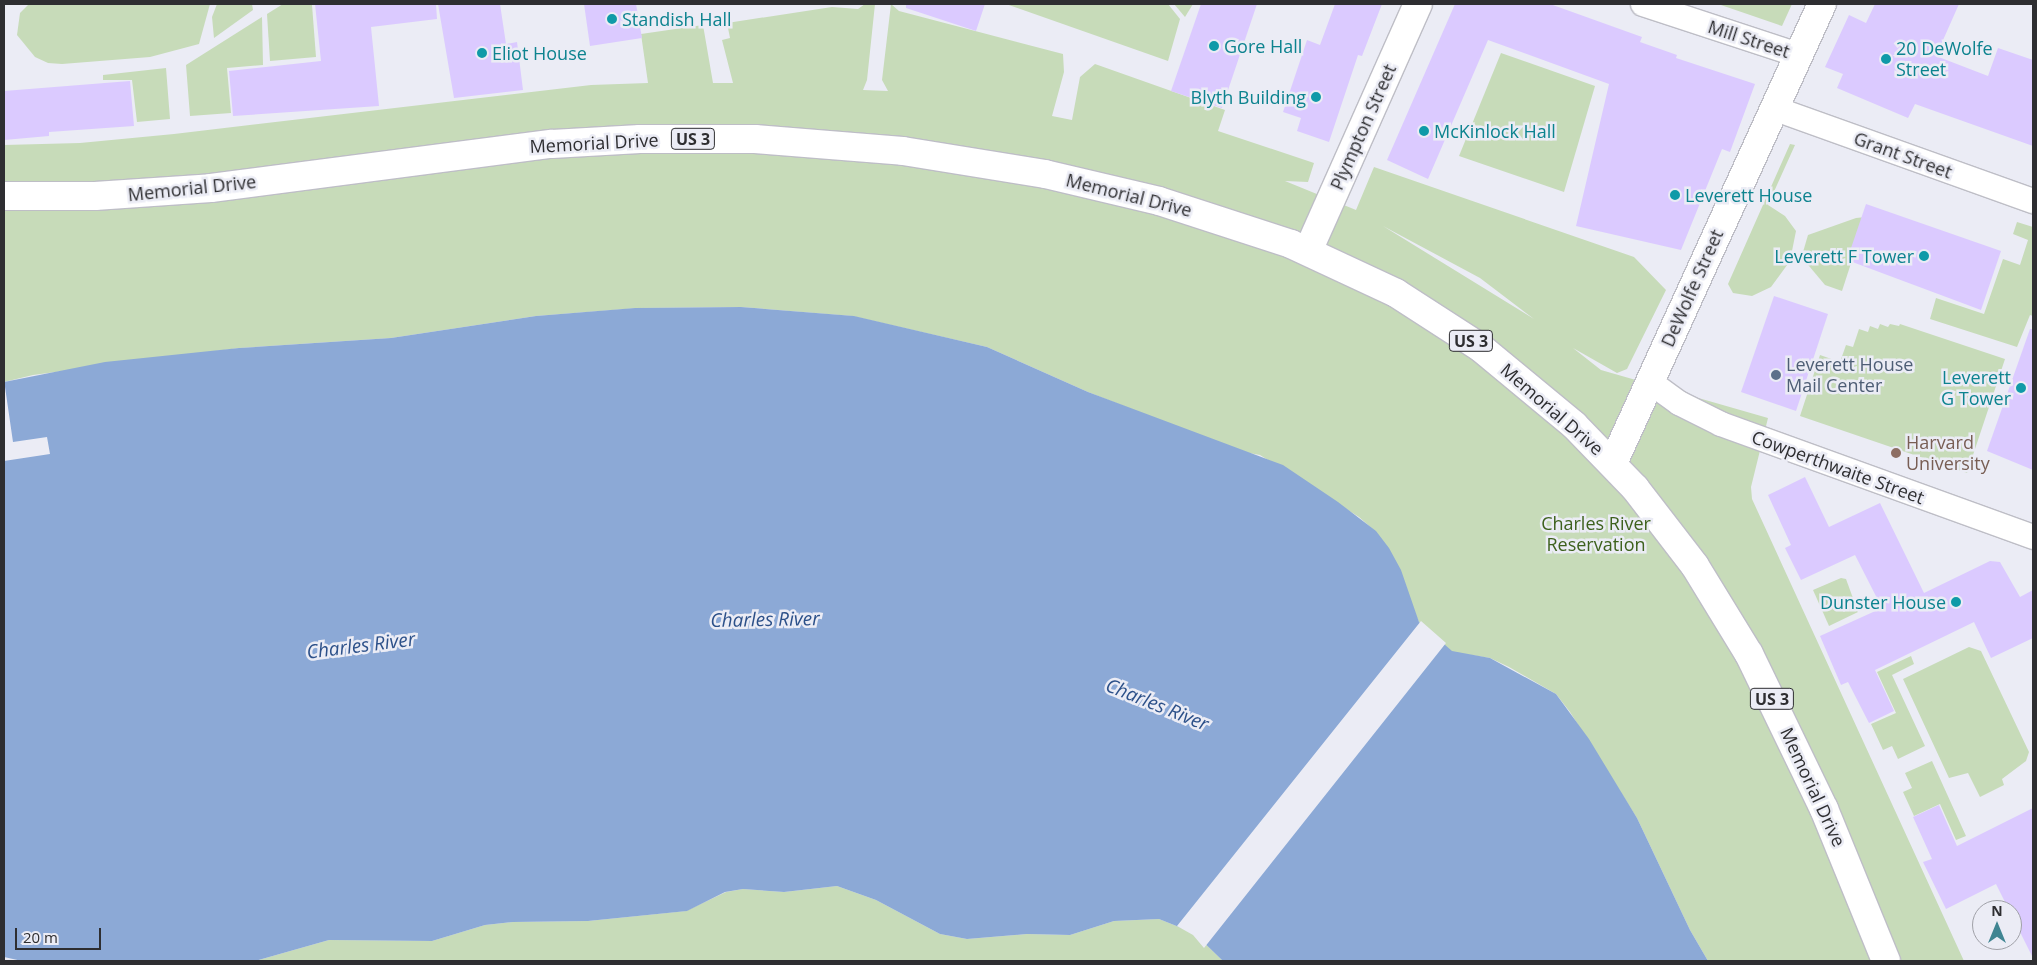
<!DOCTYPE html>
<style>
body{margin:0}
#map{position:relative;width:2037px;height:965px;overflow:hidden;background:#ebecf5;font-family:"Open Sans",sans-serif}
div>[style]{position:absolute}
.green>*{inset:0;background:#c7dbb9}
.water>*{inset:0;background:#8ca9d6}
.pier>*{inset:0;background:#ebecf5}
.building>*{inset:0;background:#dbcaff}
.roads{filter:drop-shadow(1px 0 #bebec6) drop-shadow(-1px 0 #bebec6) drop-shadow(0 1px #bebec6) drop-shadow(0 -1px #bebec6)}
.minor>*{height:24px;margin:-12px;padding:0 12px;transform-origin:12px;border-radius:12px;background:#fff}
.tertiary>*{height:28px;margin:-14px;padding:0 14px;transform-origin:14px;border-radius:14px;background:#fff}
.trunk>*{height:28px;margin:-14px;padding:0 14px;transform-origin:14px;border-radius:14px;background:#fff}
.dots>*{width:14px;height:14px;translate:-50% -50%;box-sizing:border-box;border:2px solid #ebecf5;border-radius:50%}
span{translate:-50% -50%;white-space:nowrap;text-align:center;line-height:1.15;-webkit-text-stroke:5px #ebecf5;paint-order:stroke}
.shield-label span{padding:1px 4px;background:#ebecf5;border:1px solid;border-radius:4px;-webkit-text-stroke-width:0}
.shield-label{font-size:16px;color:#2e2e31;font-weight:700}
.culture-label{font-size:18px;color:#0d838f}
.left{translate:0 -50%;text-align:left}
.right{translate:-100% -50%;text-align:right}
.street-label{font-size:18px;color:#2e2e31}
.service-label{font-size:18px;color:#4e5e75}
.education-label{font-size:18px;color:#785e54}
.park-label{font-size:18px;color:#3d611d}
.water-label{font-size:19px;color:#2c5089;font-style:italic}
.frame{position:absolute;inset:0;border:5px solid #2e2e31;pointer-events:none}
.north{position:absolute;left:1972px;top:900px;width:50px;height:50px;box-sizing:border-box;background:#ebecf5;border:1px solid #9fa0a7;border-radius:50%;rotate:0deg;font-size:14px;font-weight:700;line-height:20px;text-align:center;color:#2e2e31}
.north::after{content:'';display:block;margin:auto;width:18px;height:22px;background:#408592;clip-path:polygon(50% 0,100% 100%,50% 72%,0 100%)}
.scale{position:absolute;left:15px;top:928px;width:86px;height:22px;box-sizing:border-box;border:2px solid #2e2e31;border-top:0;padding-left:6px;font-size:15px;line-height:18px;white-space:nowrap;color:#2e2e31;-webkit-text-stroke:4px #ebecf5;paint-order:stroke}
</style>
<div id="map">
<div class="green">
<i style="clip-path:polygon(29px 4px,210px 4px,199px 44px,150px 57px,62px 64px,48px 63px,35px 57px,17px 35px,20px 13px)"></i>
<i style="clip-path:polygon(217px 4px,252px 4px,253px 10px,214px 38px,212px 17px)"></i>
<i style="clip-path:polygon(283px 4px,312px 5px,316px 57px,270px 61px,267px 14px)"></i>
<i style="clip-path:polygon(evenodd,865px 4px,875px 4px,867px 80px,863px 90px,888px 91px,882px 80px,891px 4px,899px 11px,1063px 54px,1064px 72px,1052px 116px,1072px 120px,1080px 77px,1095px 64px,1225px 110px,1218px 131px,1314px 163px,1308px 182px,1285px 181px,1356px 210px,1374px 167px,1634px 257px,1666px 290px,1627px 369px,1617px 373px,1573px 348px,1601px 370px,1768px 418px,1751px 487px,1752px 499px,1964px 961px,1708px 961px,1690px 930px,1637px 818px,1570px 712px,1556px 694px,1509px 667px,1490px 658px,1452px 652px,1419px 622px,1376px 532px,1359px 517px,1260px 455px,1238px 451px,1088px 392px,987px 347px,852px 316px,741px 307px,638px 308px,536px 316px,391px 338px,239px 348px,33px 375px,4px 382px,4px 145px,80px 143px,174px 134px,591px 85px,648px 83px,641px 34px,703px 25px,713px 83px,733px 83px,722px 40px,730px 38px,727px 23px,832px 7px,858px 9px,865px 4px,1383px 226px,1480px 278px,1534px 319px,1383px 226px)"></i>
<i style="clip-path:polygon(1006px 4px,1168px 4px,1180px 19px,1168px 61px)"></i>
<i style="clip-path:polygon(1174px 4px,1193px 4px,1185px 17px)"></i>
<i style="clip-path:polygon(1718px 4px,1792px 4px,1782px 26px)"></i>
<i style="clip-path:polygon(262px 17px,263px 65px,227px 68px,231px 113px,190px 116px,186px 65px)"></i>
<i style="clip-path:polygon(1501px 53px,1595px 86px,1564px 192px,1459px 156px)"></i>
<i style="clip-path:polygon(166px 68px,170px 119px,137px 122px,132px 80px,103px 80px,103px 75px)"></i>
<i style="clip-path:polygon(1790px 144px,1795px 145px,1768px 205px,1785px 216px,1796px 231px,1790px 261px,1771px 287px,1752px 296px,1733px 293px,1728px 284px)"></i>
<i style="clip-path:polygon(1866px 217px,1842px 291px,1825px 285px,1804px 260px,1803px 252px,1808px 235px,1856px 218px)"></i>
<i style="clip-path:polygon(2017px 222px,2033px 227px,2033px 316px,2030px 315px,2017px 347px,1930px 319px,1936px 298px,1984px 314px,2003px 259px,2020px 265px,2028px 240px,2013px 234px)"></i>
<i style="clip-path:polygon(1880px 324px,1888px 327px,1890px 324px,1899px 326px,1900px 324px,2005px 359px,1967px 473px,1800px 416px,1820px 355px,1840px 362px,1846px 345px,1853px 347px,1859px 329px,1868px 332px,1870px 326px,1878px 329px)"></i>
<i style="clip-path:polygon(1841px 578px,1846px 579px,1858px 612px,1829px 626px,1813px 590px)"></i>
<i style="clip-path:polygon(1969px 647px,1981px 651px,2029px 752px,2026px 761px,2002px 779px,2004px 785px,1980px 797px,1968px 773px,1949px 778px,1903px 679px)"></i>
<i style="clip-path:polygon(1911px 656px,1914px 664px,1892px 675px,1925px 746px,1898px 759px,1892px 746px,1883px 750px,1871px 724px,1896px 713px,1877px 672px)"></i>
<i style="clip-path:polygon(1932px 761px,1966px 836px,1956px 840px,1940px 804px,1914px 816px,1903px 792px,1912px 788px,1905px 773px)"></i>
<i style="clip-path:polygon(837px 886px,876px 900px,940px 934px,967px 939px,1027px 934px,1070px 935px,1114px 921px,1159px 919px,1194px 933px,1223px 961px,255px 961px,329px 940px,432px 941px,485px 925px,513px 922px,588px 921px,686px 911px,726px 892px,743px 889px,784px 892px)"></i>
</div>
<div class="water">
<i style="clip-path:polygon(741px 307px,854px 316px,987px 347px,1088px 392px,1283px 465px,1338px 502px,1376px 531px,1389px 548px,1401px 570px,1419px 622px,1452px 651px,1490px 658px,1556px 694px,1589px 739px,1637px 818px,1690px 930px,1708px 961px,1223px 961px,1194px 933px,1159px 919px,1114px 921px,1070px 935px,1027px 934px,967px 939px,940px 934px,876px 900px,837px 886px,784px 892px,743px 889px,725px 892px,687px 911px,588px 921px,513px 922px,485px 925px,432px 941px,329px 940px,255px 961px,22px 961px,4px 957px,4px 382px,105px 362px,239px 348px,391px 338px,536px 316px,635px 308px)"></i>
</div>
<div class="pier">
<i style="clip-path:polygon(4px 380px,13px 442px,47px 437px,50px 454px,4px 461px)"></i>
<i style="clip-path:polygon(1421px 621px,1446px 643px,1204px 948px,1193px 935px,1177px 926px)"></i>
</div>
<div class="building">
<i style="clip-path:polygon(315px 4px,436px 4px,437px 19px,371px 27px,379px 106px,233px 116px,229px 71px,321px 61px)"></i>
<i style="clip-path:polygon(438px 4px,500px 4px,506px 44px,517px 42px,523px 90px,454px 98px)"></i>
<i style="clip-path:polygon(584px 4px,636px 4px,642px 38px,590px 46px)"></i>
<i style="clip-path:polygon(906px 4px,985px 4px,976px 31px,906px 8px)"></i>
<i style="clip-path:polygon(1201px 4px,1257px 4px,1222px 108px,1171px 91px)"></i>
<i style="clip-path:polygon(1335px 4px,1382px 4px,1362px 56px,1358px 55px,1329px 142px,1297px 131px,1301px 118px,1283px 112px,1307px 40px,1320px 45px)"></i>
<i style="clip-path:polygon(1455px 4px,1550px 4px,1642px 37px,1640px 42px,1677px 55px,1676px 58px,1755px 84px,1730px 152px,1722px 149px,1681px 250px,1576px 226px,1609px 84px,1488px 40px,1428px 179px,1387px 160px)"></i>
<i style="clip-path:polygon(1875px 4px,1959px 4px,1936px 56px,1988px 76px,1998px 48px,2033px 60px,2033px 146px,1915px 104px,1908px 118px,1837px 88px,1843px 74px,1825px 67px,1849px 15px,1866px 23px)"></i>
<i style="clip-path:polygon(130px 81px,134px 126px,49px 132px,49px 136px,4px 140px,4px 91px)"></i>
<i style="clip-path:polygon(1866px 204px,2001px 251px,1981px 310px,1847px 260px)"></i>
<i style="clip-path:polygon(1774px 296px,1828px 314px,1796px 411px,1741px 392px)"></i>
<i style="clip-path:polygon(2030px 329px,2033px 329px,2033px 470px,1987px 451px)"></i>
<i style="clip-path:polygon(1805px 477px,1829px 527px,1880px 503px,1924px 593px,1990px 561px,2000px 562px,2020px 597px,2033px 590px,2033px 638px,1991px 658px,1974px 622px,1875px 670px,1894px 711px,1869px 723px,1848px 682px,1841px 685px,1820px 636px,1882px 608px,1855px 555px,1801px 580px,1785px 548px,1791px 545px,1768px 495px)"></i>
<i style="clip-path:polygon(1939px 805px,1957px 846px,2033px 808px,2033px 958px,1996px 884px,1946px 909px,1923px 862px,1932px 859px,1913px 817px)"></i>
</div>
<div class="roads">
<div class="minor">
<i style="left:1643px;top:4px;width:163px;rotate:18.2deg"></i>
<i style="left:1773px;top:108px;width:276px;rotate:19.7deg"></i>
<i style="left:1650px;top:382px;width:36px;rotate:36deg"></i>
<i style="left:1679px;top:403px;width:47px;rotate:26.6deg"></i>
<i style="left:1721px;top:424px;width:332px;rotate:19.9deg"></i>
</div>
<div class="tertiary">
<i style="left:1308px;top:251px;width:270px;rotate:-66deg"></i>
<i style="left:1613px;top:463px;width:504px;rotate:-65.52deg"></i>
</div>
<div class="trunk">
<i style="left:4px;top:196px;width:91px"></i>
<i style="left:95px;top:196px;width:116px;rotate:-3.9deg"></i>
<i style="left:211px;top:188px;width:344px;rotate:-7.4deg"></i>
<i style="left:552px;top:144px;width:88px;rotate:-3.3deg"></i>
<i style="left:640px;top:139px;width:115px"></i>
<i style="left:755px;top:139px;width:148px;rotate:4.6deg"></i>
<i style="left:903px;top:151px;width:144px;rotate:9.2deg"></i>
<i style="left:1045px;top:174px;width:117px;rotate:13.3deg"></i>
<i style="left:1159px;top:201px;width:139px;rotate:18deg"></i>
<i style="left:1291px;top:244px;width:116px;rotate:25deg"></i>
<i style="left:1396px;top:293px;width:101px;rotate:32.9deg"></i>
<i style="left:1481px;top:348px;width:121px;rotate:39.6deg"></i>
<i style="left:1574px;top:425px;width:88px;rotate:45.9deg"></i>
<i style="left:1635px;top:488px;width:98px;rotate:52.4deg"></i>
<i style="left:1695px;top:566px;width:103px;rotate:58.5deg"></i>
<i style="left:1749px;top:654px;width:172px;rotate:64.2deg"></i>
<i style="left:1824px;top:809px;width:164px;rotate:67.8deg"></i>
</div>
</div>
<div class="dots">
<i style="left:612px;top:19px;background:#0f9aa8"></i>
<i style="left:1214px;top:46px;background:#0f9aa8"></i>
<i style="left:482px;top:53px;background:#0f9aa8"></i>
<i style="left:1886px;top:59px;background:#0f9aa8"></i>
<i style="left:1316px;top:97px;background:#0f9aa8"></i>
<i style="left:1424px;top:131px;background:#0f9aa8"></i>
<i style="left:1675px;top:195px;background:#0f9aa8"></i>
<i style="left:1924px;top:256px;background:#0f9aa8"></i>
<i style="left:1776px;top:375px;background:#5c6f8a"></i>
<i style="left:2021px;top:388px;background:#0f9aa8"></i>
<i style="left:1896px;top:453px;background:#8d6e63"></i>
<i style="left:1956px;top:602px;background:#0f9aa8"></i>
</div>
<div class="shield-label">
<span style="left:693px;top:139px">US 3</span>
<span style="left:1471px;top:341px">US 3</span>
<span style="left:1772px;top:699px">US 3</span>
</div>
<div class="culture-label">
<span class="left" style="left:622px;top:19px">Standish Hall</span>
<span class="left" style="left:1224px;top:46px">Gore Hall</span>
<span class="left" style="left:1896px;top:59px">20 DeWolfe<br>Street</span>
<span class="left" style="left:492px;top:53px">Eliot House</span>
<span class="right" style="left:1306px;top:97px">Blyth Building</span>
<span class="left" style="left:1434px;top:131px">McKinlock Hall</span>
<span class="left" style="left:1685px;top:195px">Leverett House</span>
<span class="right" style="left:1914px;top:256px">Leverett F Tower</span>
<span class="right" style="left:2011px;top:388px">Leverett<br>G Tower</span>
<span class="right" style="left:1946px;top:602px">Dunster House</span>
</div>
<div class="street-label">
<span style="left:1749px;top:39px;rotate:18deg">Mill Street</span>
<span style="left:1363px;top:127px;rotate:-66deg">Plympton Street</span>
<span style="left:594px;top:143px;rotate:-3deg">Memorial Drive</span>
<span style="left:1903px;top:155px;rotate:20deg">Grant Street</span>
<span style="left:192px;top:188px;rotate:-6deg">Memorial Drive</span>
<span style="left:1129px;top:195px;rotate:14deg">Memorial Drive</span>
<span style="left:1692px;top:288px;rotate:-66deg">DeWolfe Street</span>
<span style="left:1552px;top:409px;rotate:41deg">Memorial Drive</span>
<span style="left:1838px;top:467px;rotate:20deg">Cowperthwaite Street</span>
<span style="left:1813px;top:787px;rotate:65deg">Memorial Drive</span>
</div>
<div class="service-label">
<span class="left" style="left:1786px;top:375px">Leverett House<br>Mail Center</span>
</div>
<div class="education-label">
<span class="left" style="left:1906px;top:453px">Harvard<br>University</span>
</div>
<div class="park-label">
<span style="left:1596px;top:534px">Charles River<br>Reservation</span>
</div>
<div class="water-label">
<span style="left:765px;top:620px;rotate:-1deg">Charles River</span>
<span style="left:361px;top:646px;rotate:-7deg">Charles River</span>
<span style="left:1157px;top:705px;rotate:22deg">Charles River</span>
</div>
<div class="frame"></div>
<div class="north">N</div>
<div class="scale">20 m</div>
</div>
